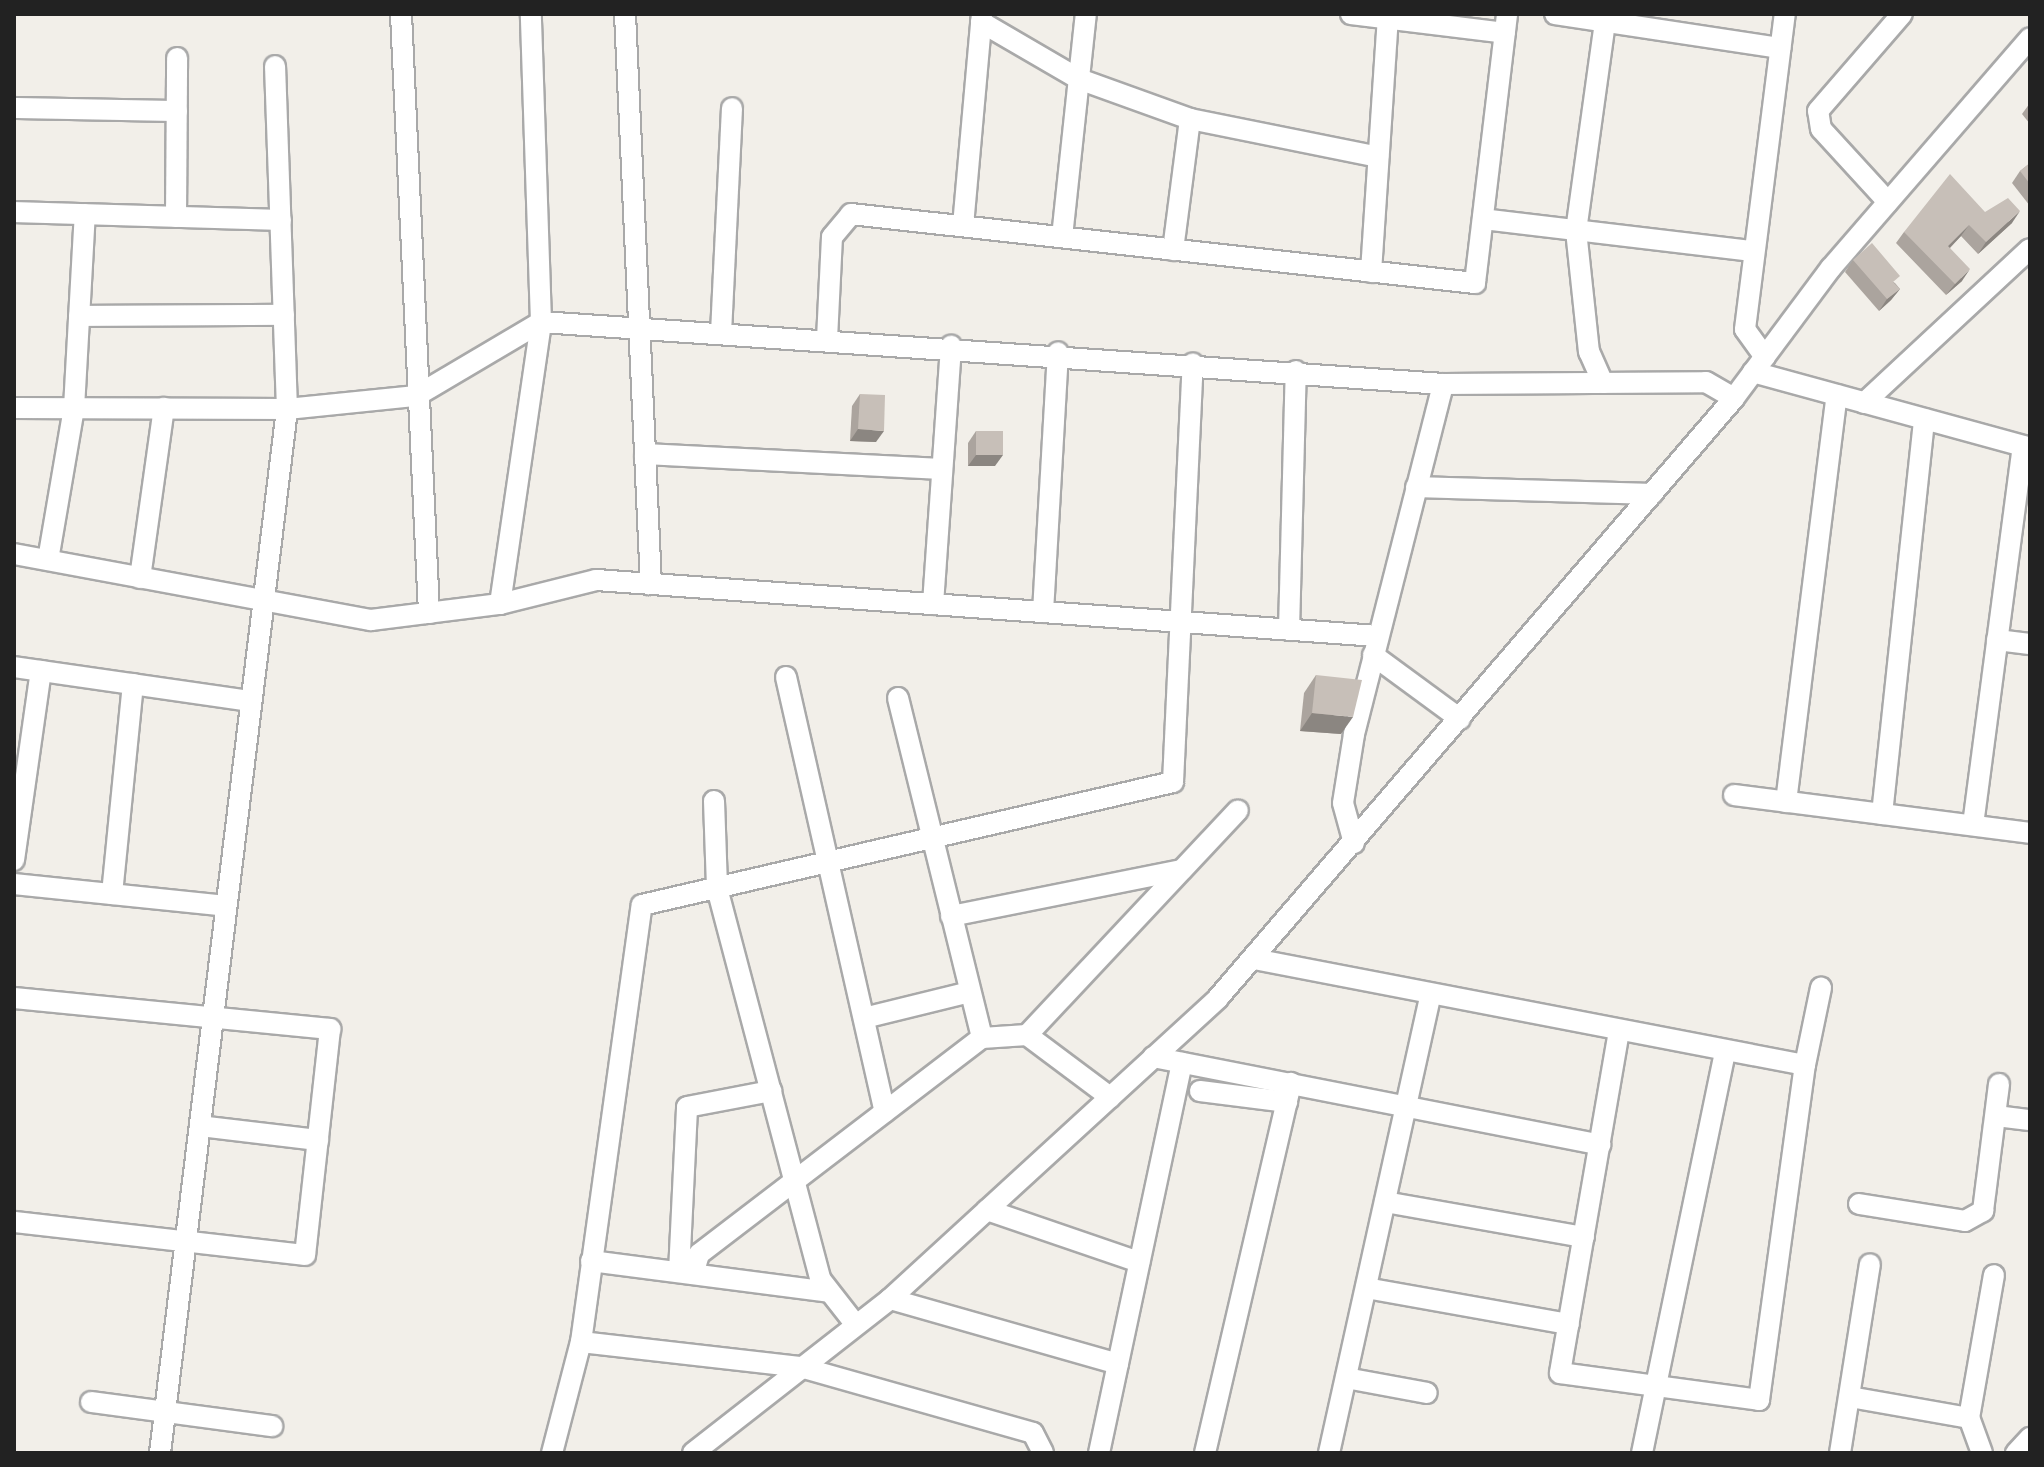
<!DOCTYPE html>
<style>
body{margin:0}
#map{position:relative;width:2044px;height:1467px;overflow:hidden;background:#f2efe9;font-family:"Public Sans",sans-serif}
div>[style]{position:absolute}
.roads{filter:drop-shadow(2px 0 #a9a9a9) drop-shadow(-2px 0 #a9a9a9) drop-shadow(0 2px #a9a9a9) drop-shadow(0 -2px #a9a9a9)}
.minor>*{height:20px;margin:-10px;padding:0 10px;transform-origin:10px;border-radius:10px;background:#fff}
.wall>*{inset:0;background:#aba49e}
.shaded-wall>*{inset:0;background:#8b8681}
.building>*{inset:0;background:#c7bfb8}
span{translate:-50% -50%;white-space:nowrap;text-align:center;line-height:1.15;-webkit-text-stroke:8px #fff;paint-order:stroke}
.frame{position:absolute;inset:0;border:16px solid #222;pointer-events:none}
</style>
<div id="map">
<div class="roads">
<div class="minor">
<i style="left:401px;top:14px;width:600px;rotate:87.32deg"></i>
<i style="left:625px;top:14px;width:571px;rotate:87.39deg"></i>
<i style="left:1351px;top:14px;width:155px;rotate:7deg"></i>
<i style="left:1555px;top:14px;width:228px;rotate:8.6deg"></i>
<i style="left:981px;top:22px;width:113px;rotate:30.2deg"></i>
<i style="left:1079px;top:79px;width:118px;rotate:19.8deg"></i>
<i style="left:1190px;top:119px;width:192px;rotate:11.4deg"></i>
<i style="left:14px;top:108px;width:163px;rotate:1.1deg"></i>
<i style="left:1888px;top:202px;width:99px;rotate:-132.5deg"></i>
<i style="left:1821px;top:129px;width:18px;rotate:-99deg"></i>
<i style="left:1818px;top:111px;width:128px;rotate:-49.1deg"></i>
<i style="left:14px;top:212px;width:267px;rotate:1.7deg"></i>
<i style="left:176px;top:217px;width:159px;rotate:-89.6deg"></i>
<i style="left:1483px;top:219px;width:270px;rotate:6.8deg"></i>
<i style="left:963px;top:226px;width:213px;rotate:-84.9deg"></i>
<i style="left:1062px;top:237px;width:224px;rotate:-83.9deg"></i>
<i style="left:1173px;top:250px;width:132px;rotate:-82.6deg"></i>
<i style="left:1371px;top:272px;width:254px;rotate:-86.2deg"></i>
<i style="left:79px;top:316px;width:205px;rotate:-0.3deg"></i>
<i style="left:721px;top:333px;width:225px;rotate:-87.2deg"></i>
<i style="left:827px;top:339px;width:102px;rotate:-87.2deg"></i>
<i style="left:832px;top:237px;width:30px;rotate:-50deg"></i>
<i style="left:851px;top:214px;width:628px;rotate:6.31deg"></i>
<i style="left:1475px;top:283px;width:271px;rotate:-83.2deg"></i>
<i style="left:1765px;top:357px;width:34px;rotate:-126deg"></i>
<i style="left:1745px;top:329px;width:318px;rotate:-82.8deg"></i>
<i style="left:1753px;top:372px;width:287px;rotate:15.3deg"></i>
<i style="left:1603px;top:383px;width:34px;rotate:-114deg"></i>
<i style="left:1589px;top:352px;width:122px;rotate:-96.1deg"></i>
<i style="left:1576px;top:231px;width:212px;rotate:-82.1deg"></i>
<i style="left:1864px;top:403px;width:226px;rotate:-42.9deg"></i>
<i style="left:14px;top:408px;width:273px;rotate:0.2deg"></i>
<i style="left:287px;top:409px;width:130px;rotate:-5.8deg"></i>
<i style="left:416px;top:396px;width:145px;rotate:-30.6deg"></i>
<i style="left:541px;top:322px;width:904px;rotate:3.93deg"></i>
<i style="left:1443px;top:384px;width:263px;rotate:-0.4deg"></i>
<i style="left:1706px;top:382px;width:32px;rotate:30deg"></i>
<i style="left:645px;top:454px;width:297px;rotate:2.9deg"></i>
<i style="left:1416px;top:487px;width:236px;rotate:1.7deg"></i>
<i style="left:14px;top:554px;width:363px;rotate:10.5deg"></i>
<i style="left:371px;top:620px;width:130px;rotate:-7.1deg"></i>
<i style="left:500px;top:604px;width:99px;rotate:-14deg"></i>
<i style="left:596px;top:580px;width:783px;rotate:4.1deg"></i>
<i style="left:48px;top:560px;width:154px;rotate:-80.3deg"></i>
<i style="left:74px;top:408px;width:194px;rotate:-86.8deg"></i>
<i style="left:140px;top:578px;width:172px;rotate:-82deg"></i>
<i style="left:500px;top:604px;width:285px;rotate:-81.7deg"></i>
<i style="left:541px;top:322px;width:308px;rotate:-91.9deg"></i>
<i style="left:933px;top:604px;width:259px;rotate:-86deg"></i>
<i style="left:1043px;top:612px;width:260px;rotate:-86.7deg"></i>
<i style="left:1289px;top:630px;width:259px;rotate:-88.5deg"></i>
<i style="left:1997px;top:640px;width:33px;rotate:7deg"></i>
<i style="left:1373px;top:655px;width:108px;rotate:36.3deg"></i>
<i style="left:14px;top:667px;width:238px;rotate:8.2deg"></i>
<i style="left:786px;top:677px;width:446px;rotate:77.2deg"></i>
<i style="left:898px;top:698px;width:350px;rotate:76.1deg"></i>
<i style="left:1734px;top:795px;width:298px;rotate:7.3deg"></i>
<i style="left:714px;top:801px;width:87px;rotate:88deg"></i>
<i style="left:717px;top:888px;width:404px;rotate:75.2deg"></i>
<i style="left:820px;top:1279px;width:58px;rotate:52deg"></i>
<i style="left:1786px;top:802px;width:410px;rotate:-82.9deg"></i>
<i style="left:1882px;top:814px;width:397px;rotate:-83.9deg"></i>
<i style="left:1973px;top:825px;width:382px;rotate:-82.5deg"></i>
<i style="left:1354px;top:843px;width:41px;rotate:-105.4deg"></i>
<i style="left:1343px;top:803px;width:70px;rotate:-80.9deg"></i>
<i style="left:1354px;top:734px;width:361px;rotate:-75.7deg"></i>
<i style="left:14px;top:860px;width:191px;rotate:-81.9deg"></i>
<i style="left:14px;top:884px;width:213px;rotate:5.9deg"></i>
<i style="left:112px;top:894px;width:211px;rotate:-84.3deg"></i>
<i style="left:951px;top:916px;width:235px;rotate:-11.3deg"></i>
<i style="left:1254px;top:959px;width:561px;rotate:10.89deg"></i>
<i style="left:1805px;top:1065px;width:79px;rotate:-78.3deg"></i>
<i style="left:14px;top:998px;width:318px;rotate:5.6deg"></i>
<i style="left:330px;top:1029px;width:227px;rotate:96.3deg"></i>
<i style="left:305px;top:1255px;width:293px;rotate:-173.5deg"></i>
<i style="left:864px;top:1018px;width:109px;rotate:-13.8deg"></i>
<i style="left:1619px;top:1031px;width:347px;rotate:99.8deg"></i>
<i style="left:1560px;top:1373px;width:201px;rotate:7.7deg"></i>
<i style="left:1759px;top:1400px;width:338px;rotate:-82.2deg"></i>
<i style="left:1027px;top:1035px;width:308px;rotate:-46.8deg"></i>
<i style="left:1153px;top:1057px;width:456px;rotate:11.1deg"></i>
<i style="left:1200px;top:1091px;width:88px;rotate:7.2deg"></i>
<i style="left:1996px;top:1116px;width:34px;rotate:7deg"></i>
<i style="left:200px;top:1126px;width:119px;rotate:6.8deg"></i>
<i style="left:1385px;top:1202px;width:202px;rotate:10deg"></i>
<i style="left:1859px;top:1204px;width:107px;rotate:9.1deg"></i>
<i style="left:1965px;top:1221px;width:21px;rotate:-29deg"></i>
<i style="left:1983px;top:1211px;width:128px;rotate:-82.8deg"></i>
<i style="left:987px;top:1210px;width:161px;rotate:18.9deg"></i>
<i style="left:591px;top:1261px;width:240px;rotate:7.4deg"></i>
<i style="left:679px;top:1272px;width:165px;rotate:-87.2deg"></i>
<i style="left:687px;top:1107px;width:86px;rotate:-10.8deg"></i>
<i style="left:693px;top:1274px;width:21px;rotate:-73deg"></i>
<i style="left:699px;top:1254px;width:356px;rotate:-37.4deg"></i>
<i style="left:982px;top:1038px;width:45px;rotate:-3.8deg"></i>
<i style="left:1027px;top:1035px;width:104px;rotate:36.8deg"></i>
<i style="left:1366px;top:1288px;width:206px;rotate:10.1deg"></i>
<i style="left:890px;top:1299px;width:237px;rotate:15.9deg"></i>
<i style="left:581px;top:1342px;width:220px;rotate:6.5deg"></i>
<i style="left:800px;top:1367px;width:242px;rotate:15.8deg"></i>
<i style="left:1033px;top:1433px;width:22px;rotate:63deg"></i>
<i style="left:1346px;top:1378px;width:82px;rotate:10.5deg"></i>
<i style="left:1850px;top:1397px;width:121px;rotate:10deg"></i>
<i style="left:91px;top:1402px;width:183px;rotate:7.6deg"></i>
<i style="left:160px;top:1453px;width:1052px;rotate:-83.06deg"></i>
<i style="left:287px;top:409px;width:343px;rotate:-92deg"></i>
<i style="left:552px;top:1453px;width:115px;rotate:-75.4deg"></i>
<i style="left:581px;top:1342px;width:441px;rotate:-82.1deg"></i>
<i style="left:642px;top:905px;width:545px;rotate:-13.04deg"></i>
<i style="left:1173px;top:782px;width:419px;rotate:-87.3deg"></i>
<i style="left:693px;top:1453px;width:250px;rotate:-38deg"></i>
<i style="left:890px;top:1299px;width:445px;rotate:-42.5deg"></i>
<i style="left:1218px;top:998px;width:791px;rotate:-49.3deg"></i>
<i style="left:1734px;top:398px;width:162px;rotate:-53.3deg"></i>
<i style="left:1831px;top:268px;width:304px;rotate:-49.1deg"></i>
<i style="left:1099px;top:1453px;width:399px;rotate:-78deg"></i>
<i style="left:1205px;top:1453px;width:380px;rotate:-76.9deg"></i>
<i style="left:1329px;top:1453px;width:470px;rotate:-77.5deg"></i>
<i style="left:1642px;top:1453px;width:410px;rotate:-78.3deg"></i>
<i style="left:1840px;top:1453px;width:191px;rotate:-81deg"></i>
<i style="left:1982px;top:1453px;width:37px;rotate:-110deg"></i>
<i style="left:1969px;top:1418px;width:145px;rotate:-80.1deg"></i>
<i style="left:2016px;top:1453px;width:21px;rotate:-47deg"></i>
</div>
</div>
<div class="wall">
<i style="clip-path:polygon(2030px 103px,2030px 124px,2022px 114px)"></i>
<i style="clip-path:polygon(2030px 163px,2030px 206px,2012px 183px,2020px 171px)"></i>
<i style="clip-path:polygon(1985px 212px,2012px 223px,1978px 254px,1961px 236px,1950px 248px,1962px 281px,1946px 295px,1896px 243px,1904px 232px)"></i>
<i style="clip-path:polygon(1853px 260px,1895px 283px,1900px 289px,1891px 300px,1879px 311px,1845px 272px)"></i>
<i style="clip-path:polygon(860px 394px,876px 442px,850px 441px,852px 406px)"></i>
<i style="clip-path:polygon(976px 431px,995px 466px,968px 466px,968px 443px)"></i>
<i style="clip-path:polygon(1316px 675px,1341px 734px,1300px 731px,1304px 693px)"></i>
</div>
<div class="shaded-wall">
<i style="clip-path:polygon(2020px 211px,2012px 223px,1978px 254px,1986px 242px)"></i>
<i style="clip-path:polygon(1969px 225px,1961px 236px,1940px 258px,1948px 246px)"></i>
<i style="clip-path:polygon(1970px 269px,1962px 281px,1946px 295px,1955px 284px)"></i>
<i style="clip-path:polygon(1900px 289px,1891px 300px,1879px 311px,1887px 299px)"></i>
<i style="clip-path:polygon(858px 429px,884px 431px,876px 442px,850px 441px)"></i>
<i style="clip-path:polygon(976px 455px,1003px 455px,995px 466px,968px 466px)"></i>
<i style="clip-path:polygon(1312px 713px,1353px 717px,1341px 734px,1300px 731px)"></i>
</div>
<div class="building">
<i style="clip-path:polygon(2030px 163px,2030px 184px,2020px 171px)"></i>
<i style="clip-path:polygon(1950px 174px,1985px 212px,2008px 198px,2020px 211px,1986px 242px,1969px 225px,1948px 246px,1970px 269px,1955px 284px,1904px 232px)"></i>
<i style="clip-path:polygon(1872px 243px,1900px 276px,1893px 282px,1900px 289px,1887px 299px,1853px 260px)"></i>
<i style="clip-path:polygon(860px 394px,885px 395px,884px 431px,858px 429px)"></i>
<i style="clip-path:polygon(976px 431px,1003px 431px,1003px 455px,976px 455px)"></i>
<i style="clip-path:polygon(1316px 675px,1362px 680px,1353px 717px,1312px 713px)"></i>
</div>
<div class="frame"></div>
</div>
